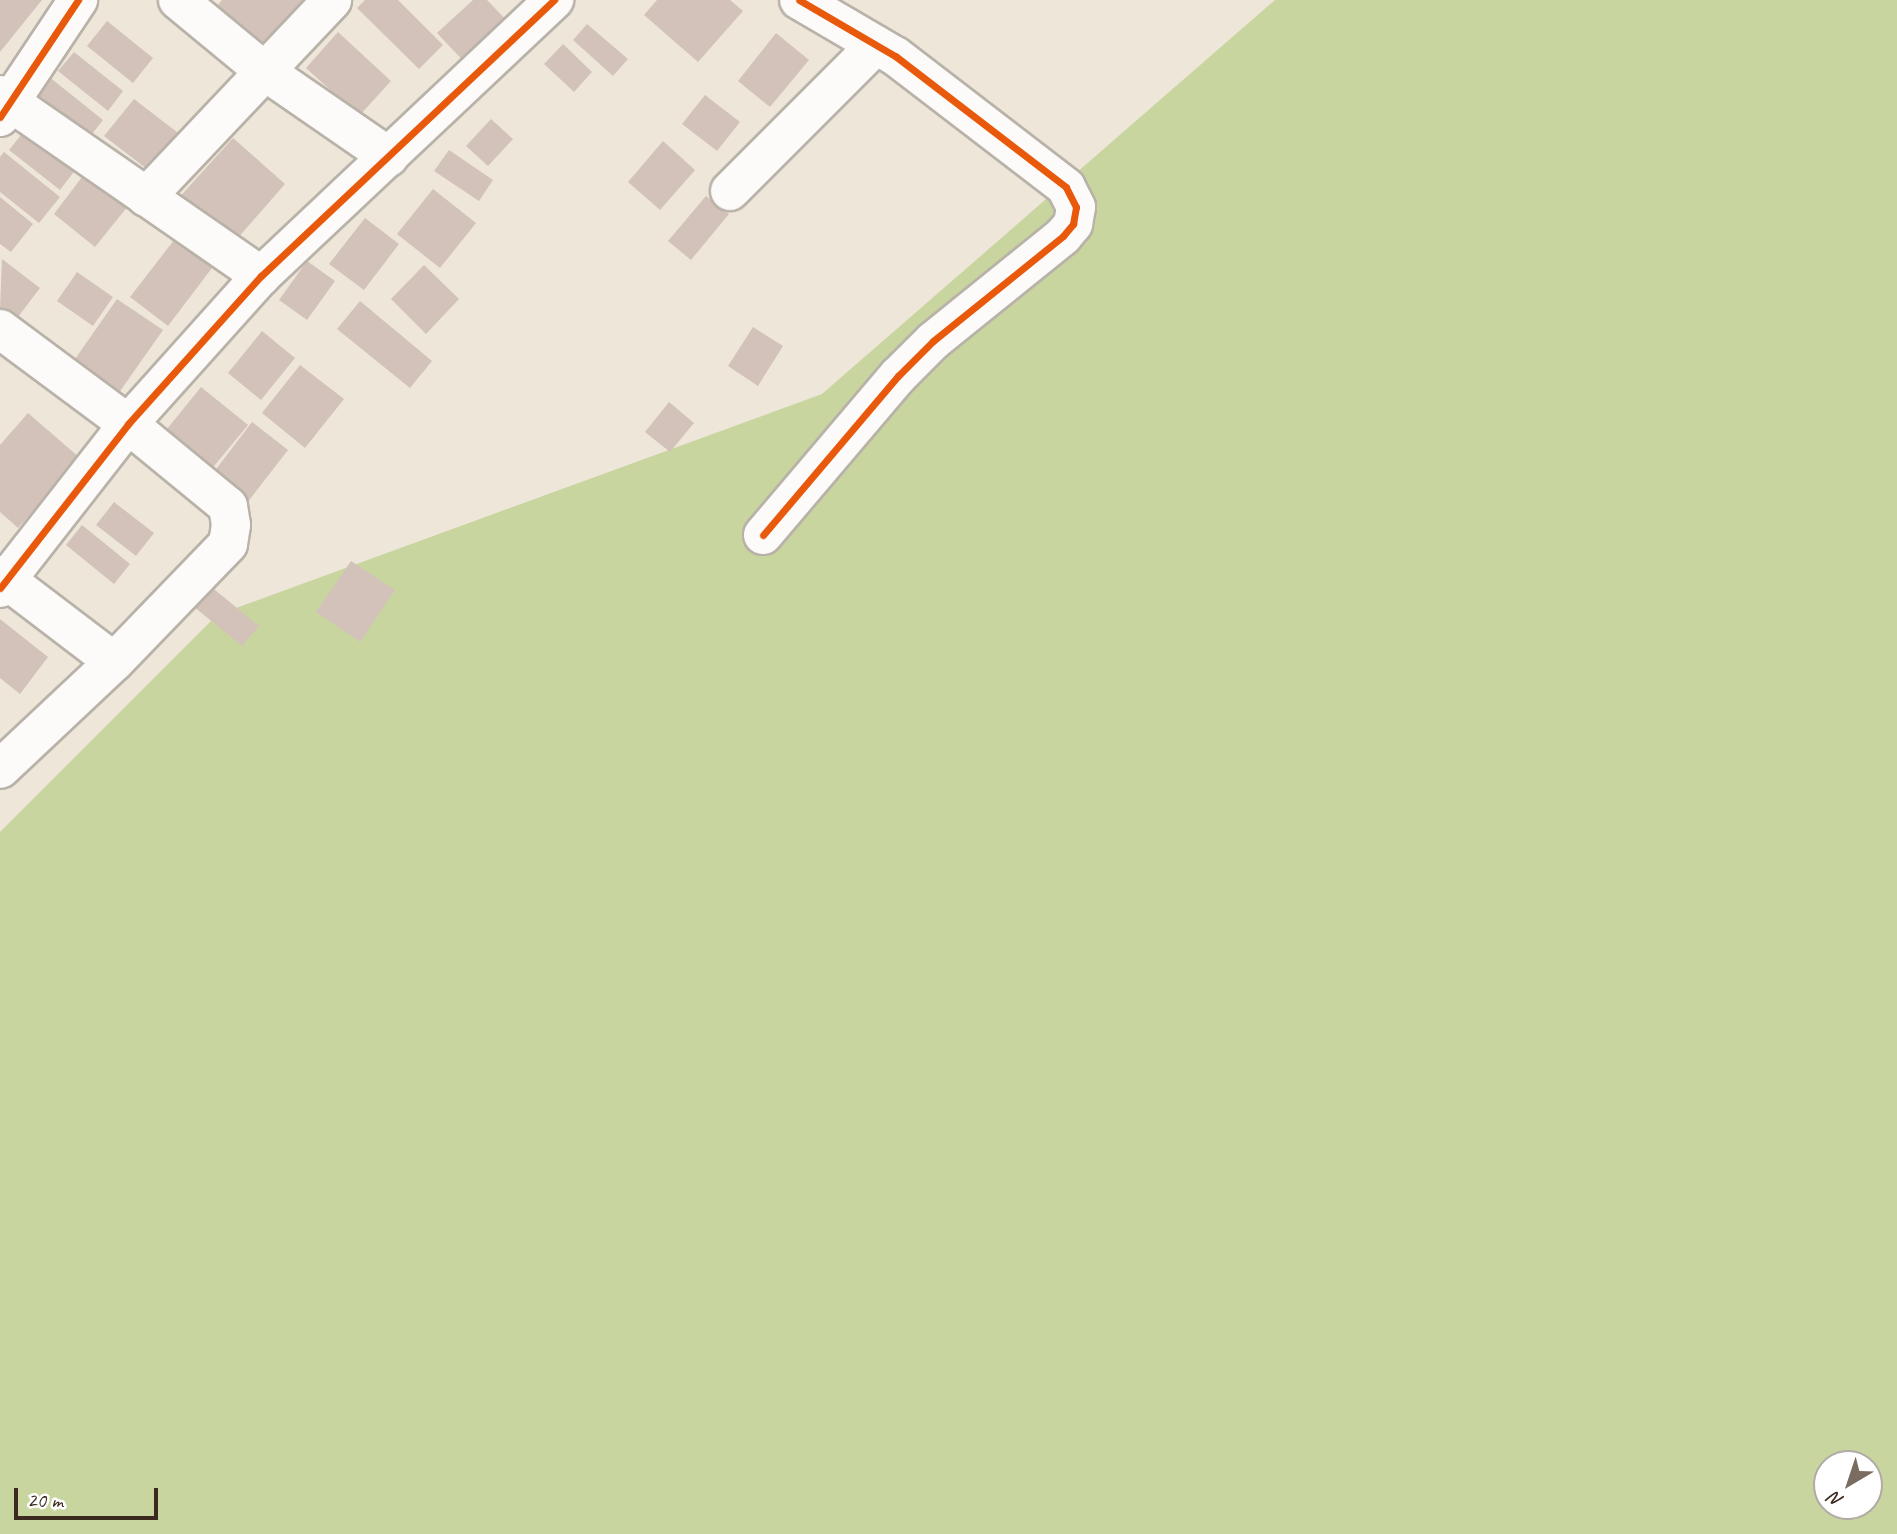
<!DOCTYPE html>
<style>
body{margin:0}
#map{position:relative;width:1897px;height:1534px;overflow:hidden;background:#eee6d9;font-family:Caveat,sans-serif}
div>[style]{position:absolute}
.green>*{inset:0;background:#c8d59f}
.building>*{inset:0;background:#d3c2ba}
.roads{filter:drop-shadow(2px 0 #b9b2a9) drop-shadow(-2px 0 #b9b2a9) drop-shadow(0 2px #b9b2a9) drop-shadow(0 -2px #b9b2a9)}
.minor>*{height:38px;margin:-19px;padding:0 19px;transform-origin:19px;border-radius:19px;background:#fcfbf9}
.cycleway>*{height:7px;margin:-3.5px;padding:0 3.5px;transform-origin:3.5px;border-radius:3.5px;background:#e8590c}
span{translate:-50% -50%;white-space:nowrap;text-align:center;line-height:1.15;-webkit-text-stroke:7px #fff;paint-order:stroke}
.north{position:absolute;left:1813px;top:1450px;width:70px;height:70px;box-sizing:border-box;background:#fff;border:2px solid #b1aaa5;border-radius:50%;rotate:219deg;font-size:19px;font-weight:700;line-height:28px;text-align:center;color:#3b2a1e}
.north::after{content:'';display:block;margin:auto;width:24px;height:32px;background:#7a6c5f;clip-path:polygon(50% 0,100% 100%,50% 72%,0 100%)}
.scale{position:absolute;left:14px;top:1488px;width:144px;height:32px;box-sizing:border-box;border:4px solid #3b2a1e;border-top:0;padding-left:9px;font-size:21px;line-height:24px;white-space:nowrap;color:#3b2a1e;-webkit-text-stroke:5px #fff;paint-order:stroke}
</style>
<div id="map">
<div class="green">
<i style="clip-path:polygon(evenodd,1275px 0,1897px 0,1897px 1534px,0 1534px,0 832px,217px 615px,822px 394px,1275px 0,1827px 1464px,1869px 1464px,1869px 1506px,1827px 1506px,1827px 1464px)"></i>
</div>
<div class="building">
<i style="clip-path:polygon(0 0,42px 0,0 52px)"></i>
<i style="clip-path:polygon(222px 0,314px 0,262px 62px,208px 17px)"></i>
<i style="clip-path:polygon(365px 0,398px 0,443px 45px,419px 69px,357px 8px)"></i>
<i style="clip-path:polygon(473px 0,487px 0,513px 27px,470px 68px,437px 33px)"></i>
<i style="clip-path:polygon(657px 0,730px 0,743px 11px,698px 62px,644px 15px)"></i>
<i style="clip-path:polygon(107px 21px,153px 58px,133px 83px,87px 46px)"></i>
<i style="clip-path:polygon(587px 24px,628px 59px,613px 76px,573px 40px)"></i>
<i style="clip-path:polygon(338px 32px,391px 81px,359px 116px,306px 68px)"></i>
<i style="clip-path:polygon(776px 33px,809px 60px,770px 107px,738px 81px)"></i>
<i style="clip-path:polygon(563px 44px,592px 72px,574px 92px,544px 64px)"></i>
<i style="clip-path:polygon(74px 52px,123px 91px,108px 111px,58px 71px)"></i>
<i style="clip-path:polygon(48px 76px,103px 120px,85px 143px,30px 99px)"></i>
<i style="clip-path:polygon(705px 95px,740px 122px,717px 151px,682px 124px)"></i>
<i style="clip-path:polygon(134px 99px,186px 139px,156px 176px,104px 136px)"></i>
<i style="clip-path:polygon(491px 119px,513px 139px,488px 166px,466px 146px)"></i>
<i style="clip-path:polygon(29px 125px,79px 165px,60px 190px,9px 150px)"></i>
<i style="clip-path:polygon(233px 138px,285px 184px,229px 248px,176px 201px)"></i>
<i style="clip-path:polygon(663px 141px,695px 170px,660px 210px,628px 182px)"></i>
<i style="clip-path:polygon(449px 150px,493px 180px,479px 201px,434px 171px)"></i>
<i style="clip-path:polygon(4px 152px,60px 197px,39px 223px,0 192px,0 157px)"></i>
<i style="clip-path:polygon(85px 173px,128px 206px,95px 247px,54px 214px)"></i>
<i style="clip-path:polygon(433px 189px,476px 223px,440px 268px,397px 234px)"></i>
<i style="clip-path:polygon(706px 196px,729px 214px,691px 260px,668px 241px)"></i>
<i style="clip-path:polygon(0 197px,33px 224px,11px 252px,0 244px)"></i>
<i style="clip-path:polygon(365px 218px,399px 244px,364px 290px,329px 264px)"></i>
<i style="clip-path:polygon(181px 231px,218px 260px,168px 326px,130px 297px)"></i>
<i style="clip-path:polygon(2px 259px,40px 288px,15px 321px,0 309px)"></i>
<i style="clip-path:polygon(307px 261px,335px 281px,307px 320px,279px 300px)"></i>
<i style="clip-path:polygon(424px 265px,459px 299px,426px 334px,391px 299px)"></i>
<i style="clip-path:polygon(77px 272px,113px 297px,93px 326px,57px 301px)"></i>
<i style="clip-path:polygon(117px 299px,163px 330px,118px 394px,73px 362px)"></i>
<i style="clip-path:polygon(360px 301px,432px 361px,410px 388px,337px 329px)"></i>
<i style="clip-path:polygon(753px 327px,783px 346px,758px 386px,728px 366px)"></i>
<i style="clip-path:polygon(262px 331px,295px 358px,261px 400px,228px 373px)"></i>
<i style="clip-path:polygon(300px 365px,344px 399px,305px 448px,262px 413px)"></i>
<i style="clip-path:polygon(201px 387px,248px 425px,210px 471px,163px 434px)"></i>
<i style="clip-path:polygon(669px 402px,694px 423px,670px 452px,645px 432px)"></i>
<i style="clip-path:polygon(28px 413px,80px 458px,18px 528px,0 512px,0 445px)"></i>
<i style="clip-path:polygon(252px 422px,288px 450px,243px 508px,207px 481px)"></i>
<i style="clip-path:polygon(114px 502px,154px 533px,136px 556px,96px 525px)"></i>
<i style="clip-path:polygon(82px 525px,130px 564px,114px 584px,66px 545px)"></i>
<i style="clip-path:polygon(351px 561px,395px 590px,360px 642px,316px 612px)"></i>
<i style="clip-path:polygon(204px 581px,259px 626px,242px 646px,188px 602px)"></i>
<i style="clip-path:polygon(0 619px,48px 657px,20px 694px,0 678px)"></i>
</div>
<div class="roads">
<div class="minor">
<i style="left:178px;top:0;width:110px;rotate:39.5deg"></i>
<i style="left:263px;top:70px;width:153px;rotate:34.6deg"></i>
<i style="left:0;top:95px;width:318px;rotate:34.7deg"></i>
<i style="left:0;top:117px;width:141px;rotate:-56.3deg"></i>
<i style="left:730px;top:191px;width:206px;rotate:-45deg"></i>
<i style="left:146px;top:197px;width:271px;rotate:-46.6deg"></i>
<i style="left:0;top:329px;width:159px;rotate:36.6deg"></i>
<i style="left:128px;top:424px;width:129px;rotate:39.4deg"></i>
<i style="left:228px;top:506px;width:19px;rotate:81deg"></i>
<i style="left:231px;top:525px;width:19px;rotate:99deg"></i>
<i style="left:228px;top:544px;width:164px;rotate:134deg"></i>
<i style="left:114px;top:662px;width:156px;rotate:136.8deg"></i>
<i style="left:763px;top:535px;width:209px;rotate:-49.7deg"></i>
<i style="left:898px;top:376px;width:49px;rotate:-45deg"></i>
<i style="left:933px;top:341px;width:167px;rotate:-38.9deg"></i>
<i style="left:1063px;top:236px;width:16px;rotate:-50deg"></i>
<i style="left:1073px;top:224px;width:17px;rotate:-80deg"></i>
<i style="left:1076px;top:207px;width:22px;rotate:-117deg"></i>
<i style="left:1066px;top:187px;width:215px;rotate:-142.5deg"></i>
<i style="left:895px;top:56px;width:111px;rotate:-149.7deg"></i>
<i style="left:0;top:575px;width:143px;rotate:37.3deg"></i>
<i style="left:0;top:588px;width:208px;rotate:-52deg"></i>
<i style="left:128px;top:424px;width:199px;rotate:-48.1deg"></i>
<i style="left:261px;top:276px;width:403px;rotate:-43.3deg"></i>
</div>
</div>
<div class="cycleway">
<i style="left:0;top:117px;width:141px;rotate:-56.3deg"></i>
<i style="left:763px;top:535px;width:209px;rotate:-49.7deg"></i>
<i style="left:898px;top:376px;width:49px;rotate:-45deg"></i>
<i style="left:933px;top:341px;width:167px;rotate:-38.9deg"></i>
<i style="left:1063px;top:236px;width:16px;rotate:-50deg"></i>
<i style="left:1073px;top:224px;width:17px;rotate:-80deg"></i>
<i style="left:1076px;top:207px;width:22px;rotate:-117deg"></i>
<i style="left:1066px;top:187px;width:215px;rotate:-142.5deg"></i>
<i style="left:895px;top:56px;width:111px;rotate:-149.7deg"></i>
<i style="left:0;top:588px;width:208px;rotate:-52deg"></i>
<i style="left:128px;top:424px;width:199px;rotate:-48.1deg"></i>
<i style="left:261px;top:276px;width:403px;rotate:-43.3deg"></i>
</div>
<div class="north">N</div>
<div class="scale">20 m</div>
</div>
